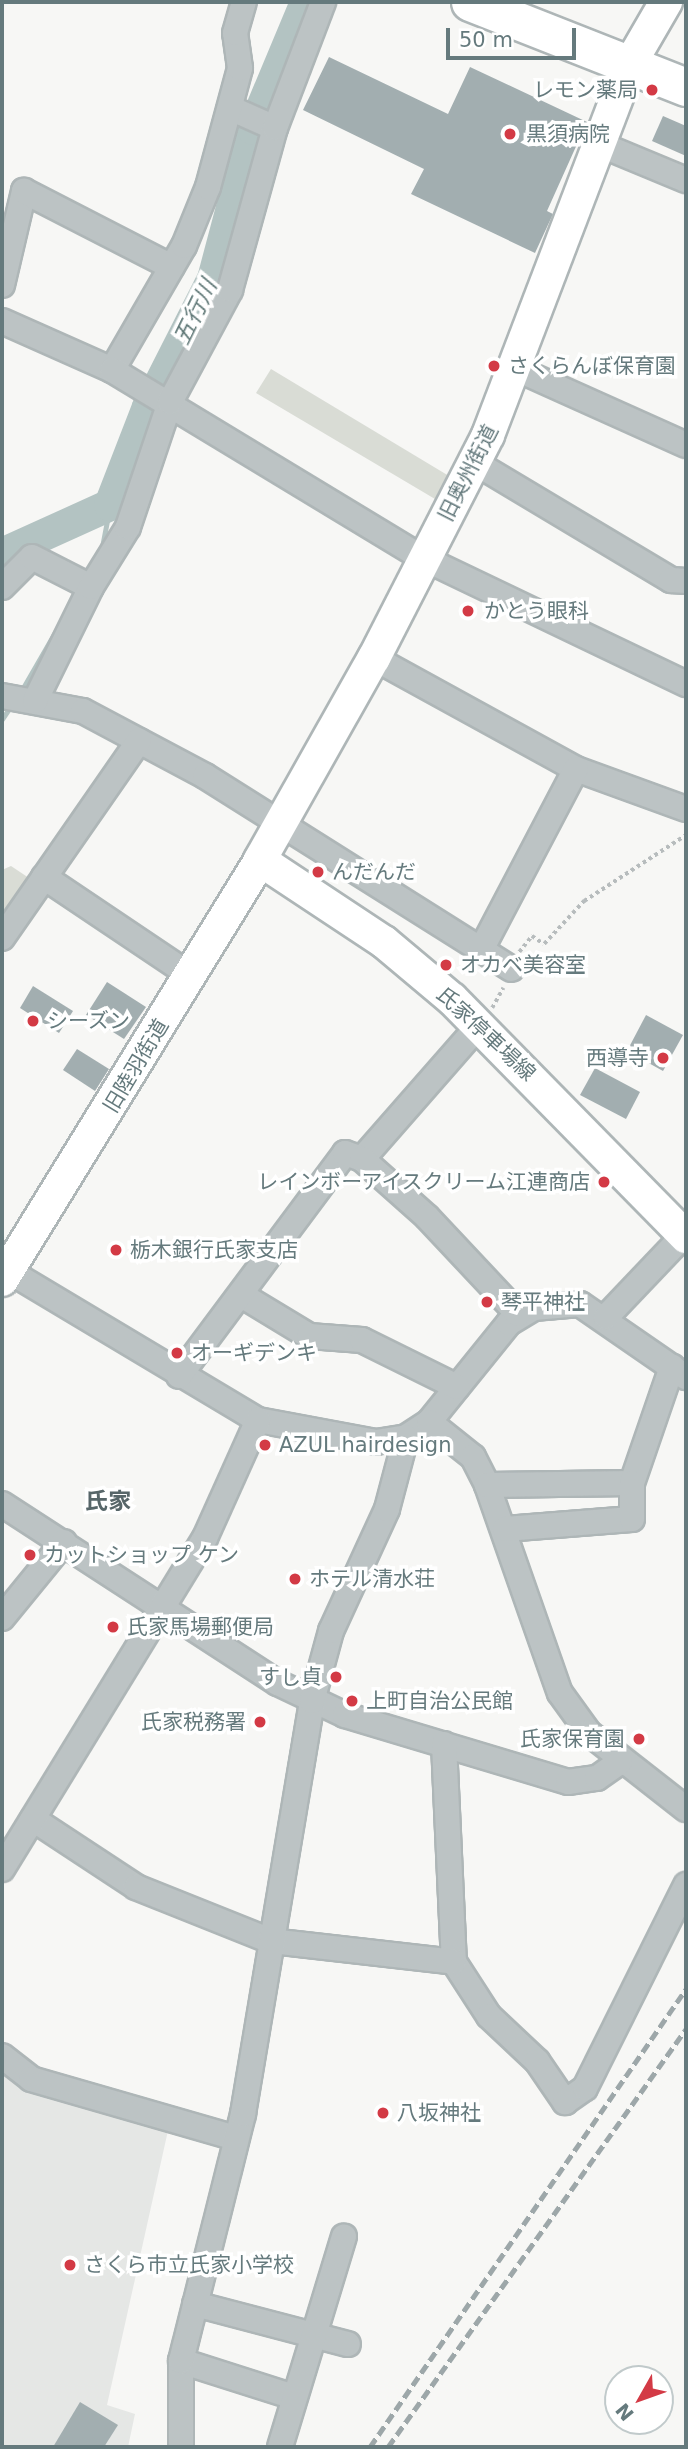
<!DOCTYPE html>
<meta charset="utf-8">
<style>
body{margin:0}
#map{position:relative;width:688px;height:2449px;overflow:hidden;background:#f7f7f5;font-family:"DejaVu Sans","Noto Sans JP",sans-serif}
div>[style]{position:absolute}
.built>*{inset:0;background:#e5e7e5}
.green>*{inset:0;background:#d9dcd5}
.stream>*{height:5px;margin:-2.5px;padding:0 2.5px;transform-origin:2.5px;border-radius:2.5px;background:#b3c3c2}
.river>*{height:32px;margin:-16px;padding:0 16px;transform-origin:16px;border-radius:16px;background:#b3c3c2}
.building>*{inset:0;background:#a2aeb0}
.path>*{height:3.5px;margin-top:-1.75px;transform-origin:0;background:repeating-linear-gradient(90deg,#b7bcbd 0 3.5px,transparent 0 7px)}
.roads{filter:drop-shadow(2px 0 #aeb6b7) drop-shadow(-2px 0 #aeb6b7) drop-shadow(0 2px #aeb6b7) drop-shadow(0 -2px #aeb6b7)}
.minor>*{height:24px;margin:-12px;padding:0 12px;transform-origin:12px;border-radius:12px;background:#bcc3c4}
.major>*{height:32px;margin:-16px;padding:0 16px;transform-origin:16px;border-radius:16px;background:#fff}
.highway>*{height:37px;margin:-18.5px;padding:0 18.5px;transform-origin:18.5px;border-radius:18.5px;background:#fff}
.rail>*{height:5px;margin-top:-2.5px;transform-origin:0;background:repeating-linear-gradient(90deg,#9da7a9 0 10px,transparent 0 15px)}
.dots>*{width:19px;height:19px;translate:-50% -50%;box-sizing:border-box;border:4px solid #fff;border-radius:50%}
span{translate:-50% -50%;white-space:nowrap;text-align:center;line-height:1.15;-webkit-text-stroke:7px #fff;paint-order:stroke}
.poi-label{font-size:21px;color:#657a7d}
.right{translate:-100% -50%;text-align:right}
.left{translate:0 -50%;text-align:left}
.street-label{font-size:21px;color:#657a7d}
.water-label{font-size:23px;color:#607877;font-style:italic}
.neighbourhood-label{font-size:23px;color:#576669;font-weight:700}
.frame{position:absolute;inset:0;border:4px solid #657a7d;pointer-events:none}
.north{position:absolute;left:604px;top:2365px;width:70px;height:70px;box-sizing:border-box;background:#fff;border:2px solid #c1cacb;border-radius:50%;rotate:230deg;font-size:19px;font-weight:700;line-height:28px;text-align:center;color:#657a7d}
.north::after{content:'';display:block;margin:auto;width:24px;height:32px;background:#d33a45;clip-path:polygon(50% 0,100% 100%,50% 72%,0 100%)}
.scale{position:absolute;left:446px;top:28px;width:130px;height:32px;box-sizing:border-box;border:4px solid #657a7d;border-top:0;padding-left:9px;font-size:21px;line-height:24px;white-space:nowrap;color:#657a7d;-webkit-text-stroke:5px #fff;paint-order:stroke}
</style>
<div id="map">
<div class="built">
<i style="clip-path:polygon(2px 2069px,169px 2126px,107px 2405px,135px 2414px,128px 2447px,2px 2447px)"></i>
</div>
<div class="green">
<i style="clip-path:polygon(271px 369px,449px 476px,435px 499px,256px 393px)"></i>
<i style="clip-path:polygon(11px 866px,35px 882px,2px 930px,2px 870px)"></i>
</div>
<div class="stream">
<i style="left:102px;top:547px;width:43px;rotate:-79.2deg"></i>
<i style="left:20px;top:693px;width:84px;rotate:-60.1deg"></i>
<i style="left:2px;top:719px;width:18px;rotate:-56deg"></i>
</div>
<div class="river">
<i style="left:2px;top:554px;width:119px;rotate:-24.4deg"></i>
<i style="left:110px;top:505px;width:105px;rotate:-68.8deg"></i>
<i style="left:148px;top:407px;width:144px;rotate:-63.1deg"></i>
<i style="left:213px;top:279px;width:155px;rotate:-75.1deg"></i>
<i style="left:253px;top:129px;width:138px;rotate:-67.3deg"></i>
</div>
<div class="building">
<i style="clip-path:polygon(329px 57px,448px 114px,470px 67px,587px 122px,547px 211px,553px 214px,535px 253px,411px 194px,424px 169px,303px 110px)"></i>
<i style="clip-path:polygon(663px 116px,686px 126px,686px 156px,652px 141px)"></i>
<i style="clip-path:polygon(107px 982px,146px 1007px,124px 1039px,86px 1015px)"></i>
<i style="clip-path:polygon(33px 986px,73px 1011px,59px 1033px,20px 1008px)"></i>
<i style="clip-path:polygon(646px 1015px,683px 1035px,663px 1071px,627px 1051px)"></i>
<i style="clip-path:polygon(77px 1049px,109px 1069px,95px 1091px,63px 1070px)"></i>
<i style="clip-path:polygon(595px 1068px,640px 1092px,626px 1119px,580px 1095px)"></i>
<i style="clip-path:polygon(80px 2402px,118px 2425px,104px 2447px,53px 2447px)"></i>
</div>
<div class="path">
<i style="left:519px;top:952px;width:21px;rotate:-51deg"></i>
<i style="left:532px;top:936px;width:14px;rotate:34deg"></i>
<i style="left:544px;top:944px;width:59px;rotate:-47.1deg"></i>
<i style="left:584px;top:901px;width:121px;rotate:-32.9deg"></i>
<i style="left:492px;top:1008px;width:23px;rotate:-61deg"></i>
</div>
<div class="roads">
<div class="minor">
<i style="left:230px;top:108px;width:49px;rotate:24deg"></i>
<i style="left:599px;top:144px;width:94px;rotate:22.5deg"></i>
<i style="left:2px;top:285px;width:97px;rotate:-76.8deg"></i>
<i style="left:24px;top:191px;width:166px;rotate:27.2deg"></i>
<i style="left:2px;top:321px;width:120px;rotate:24deg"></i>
<i style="left:112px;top:370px;width:143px;rotate:-59.9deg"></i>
<i style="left:184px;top:246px;width:64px;rotate:-67.9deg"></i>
<i style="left:208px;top:187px;width:123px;rotate:-74.9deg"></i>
<i style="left:240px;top:68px;width:35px;rotate:-98deg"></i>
<i style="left:235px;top:33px;width:32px;rotate:-74deg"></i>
<i style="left:517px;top:369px;width:185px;rotate:24.2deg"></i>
<i style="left:112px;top:370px;width:363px;rotate:31.2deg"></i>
<i style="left:423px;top:558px;width:292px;rotate:25.6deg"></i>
<i style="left:474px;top:462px;width:230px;rotate:30.9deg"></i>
<i style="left:671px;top:580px;width:15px;rotate:4deg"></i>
<i style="left:2px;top:587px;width:42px;rotate:-45deg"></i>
<i style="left:32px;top:557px;width:66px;rotate:27deg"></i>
<i style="left:374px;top:658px;width:230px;rotate:28.8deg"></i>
<i style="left:576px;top:769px;width:117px;rotate:20deg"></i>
<i style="left:2px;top:696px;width:82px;rotate:10.5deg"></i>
<i style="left:83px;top:711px;width:138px;rotate:28deg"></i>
<i style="left:205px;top:776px;width:362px;rotate:32.2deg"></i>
<i style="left:35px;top:701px;width:127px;rotate:-63.8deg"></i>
<i style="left:91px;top:587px;width:70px;rotate:-58.3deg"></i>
<i style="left:128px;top:527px;width:132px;rotate:-71.4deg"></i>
<i style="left:170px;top:402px;width:127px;rotate:-61.8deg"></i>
<i style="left:230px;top:290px;width:168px;rotate:-74.5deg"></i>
<i style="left:275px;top:128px;width:135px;rotate:-69.1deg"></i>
<i style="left:44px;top:877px;width:176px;rotate:33.9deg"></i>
<i style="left:2px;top:938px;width:240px;rotate:-55.2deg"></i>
<i style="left:481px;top:950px;width:204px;rotate:-62.3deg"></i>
<i style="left:362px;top:1159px;width:179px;rotate:-48.8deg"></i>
<i style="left:2px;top:1267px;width:298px;rotate:30.9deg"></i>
<i style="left:258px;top:1420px;width:120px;rotate:10.6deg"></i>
<i style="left:376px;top:1442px;width:30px;rotate:-9deg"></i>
<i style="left:406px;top:1437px;width:27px;rotate:-33deg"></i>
<i style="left:429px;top:1422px;width:127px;rotate:-51.1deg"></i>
<i style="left:509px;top:1323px;width:29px;rotate:-31deg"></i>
<i style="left:534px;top:1308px;width:46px;rotate:-5deg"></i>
<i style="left:580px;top:1304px;width:129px;rotate:34.6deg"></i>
<i style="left:243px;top:1296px;width:77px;rotate:31.2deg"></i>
<i style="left:309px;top:1336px;width:53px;rotate:4.3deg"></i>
<i style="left:362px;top:1340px;width:106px;rotate:26.3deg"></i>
<i style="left:606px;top:1317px;width:116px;rotate:-46.4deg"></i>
<i style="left:179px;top:1376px;width:278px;rotate:-53.3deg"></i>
<i style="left:345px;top:1153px;width:18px;rotate:19deg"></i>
<i style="left:362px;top:1159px;width:87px;rotate:41.7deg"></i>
<i style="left:427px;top:1217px;width:133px;rotate:46.8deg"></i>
<i style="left:429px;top:1422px;width:56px;rotate:38.5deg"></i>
<i style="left:473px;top:1457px;width:31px;rotate:63deg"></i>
<i style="left:487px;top:1485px;width:220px;rotate:70.7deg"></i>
<i style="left:560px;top:1693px;width:49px;rotate:54.1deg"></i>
<i style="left:589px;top:1733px;width:123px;rotate:38.1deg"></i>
<i style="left:487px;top:1485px;width:145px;rotate:-0.8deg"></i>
<i style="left:632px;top:1483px;width:123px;rotate:-71deg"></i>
<i style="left:2px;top:1504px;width:329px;rotate:33deg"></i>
<i style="left:278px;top:1683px;width:74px;rotate:25.5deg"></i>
<i style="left:345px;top:1715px;width:233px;rotate:16.7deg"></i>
<i style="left:568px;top:1782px;width:29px;rotate:-8deg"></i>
<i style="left:597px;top:1778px;width:28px;rotate:-35deg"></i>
<i style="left:505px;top:1529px;width:127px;rotate:-4.5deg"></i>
<i style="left:632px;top:1519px;width:36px;rotate:-90deg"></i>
<i style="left:2px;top:1618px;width:98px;rotate:-50.8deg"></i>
<i style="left:444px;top:1744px;width:218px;rotate:87.4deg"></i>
<i style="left:454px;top:1962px;width:64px;rotate:57.1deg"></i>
<i style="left:489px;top:2016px;width:66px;rotate:43.2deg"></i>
<i style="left:537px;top:2061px;width:50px;rotate:55.7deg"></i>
<i style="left:565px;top:2102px;width:24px;rotate:-35deg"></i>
<i style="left:585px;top:2088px;width:227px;rotate:-63.5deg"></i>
<i style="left:33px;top:1819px;width:123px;rotate:33.4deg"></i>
<i style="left:136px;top:1887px;width:145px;rotate:21.8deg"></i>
<i style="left:271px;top:1941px;width:184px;rotate:6.5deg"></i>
<i style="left:2px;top:1869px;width:388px;rotate:-58.5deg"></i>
<i style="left:205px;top:1538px;width:129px;rotate:-65.8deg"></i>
<i style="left:2px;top:2056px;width:37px;rotate:38deg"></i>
<i style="left:31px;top:2079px;width:213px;rotate:16.1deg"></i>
<i style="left:195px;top:2304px;width:158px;rotate:14.7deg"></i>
<i style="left:181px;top:2361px;width:119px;rotate:17.7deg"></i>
<i style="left:181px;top:2447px;width:86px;rotate:-90deg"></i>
<i style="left:181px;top:2361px;width:255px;rotate:-75.9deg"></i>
<i style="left:243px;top:2114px;width:419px;rotate:-80.5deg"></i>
<i style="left:312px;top:1701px;width:73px;rotate:-74.8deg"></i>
<i style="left:331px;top:1631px;width:134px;rotate:-65.3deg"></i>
<i style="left:387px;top:1509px;width:74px;rotate:-75.2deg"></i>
<i style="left:280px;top:2447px;width:220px;rotate:-73.1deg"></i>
</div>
<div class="major">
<i style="left:260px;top:860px;width:149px;rotate:33.5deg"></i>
<i style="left:384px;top:942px;width:89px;rotate:40deg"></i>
<i style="left:452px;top:999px;width:334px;rotate:45.5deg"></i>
<i style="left:2px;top:1280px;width:493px;rotate:-58.4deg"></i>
<i style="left:260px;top:860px;width:232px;rotate:-60.6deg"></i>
<i style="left:374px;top:658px;width:250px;rotate:-62.9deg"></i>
<i style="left:488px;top:435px;width:397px;rotate:-69.1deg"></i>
<i style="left:630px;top:64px;width:72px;rotate:-59.9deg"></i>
</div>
<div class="highway">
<i style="left:470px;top:2px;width:232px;rotate:21.5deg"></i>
</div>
</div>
<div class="rail">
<i style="left:370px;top:2447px;width:556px;rotate:-55.4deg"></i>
<i style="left:388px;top:2447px;width:513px;rotate:-54.51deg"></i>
</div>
<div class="dots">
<i style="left:652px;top:90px;background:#d33a45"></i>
<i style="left:510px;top:134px;background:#d33a45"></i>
<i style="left:494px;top:366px;background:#d33a45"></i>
<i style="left:468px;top:611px;background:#d33a45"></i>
<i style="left:318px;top:872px;background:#d33a45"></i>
<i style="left:446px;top:965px;background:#d33a45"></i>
<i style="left:33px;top:1021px;background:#d33a45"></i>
<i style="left:663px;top:1058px;background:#d33a45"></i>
<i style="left:604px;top:1182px;background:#d33a45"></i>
<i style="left:116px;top:1250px;background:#d33a45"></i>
<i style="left:487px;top:1302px;background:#d33a45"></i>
<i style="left:177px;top:1353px;background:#d33a45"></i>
<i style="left:265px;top:1445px;background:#d33a45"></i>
<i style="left:30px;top:1555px;background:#d33a45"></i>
<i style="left:295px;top:1579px;background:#d33a45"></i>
<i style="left:113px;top:1627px;background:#d33a45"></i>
<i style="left:336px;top:1677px;background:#d33a45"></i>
<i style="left:352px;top:1701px;background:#d33a45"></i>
<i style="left:260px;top:1722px;background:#d33a45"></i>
<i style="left:639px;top:1739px;background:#d33a45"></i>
<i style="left:383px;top:2113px;background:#d33a45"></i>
<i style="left:70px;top:2265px;background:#d33a45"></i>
</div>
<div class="poi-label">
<span class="right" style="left:638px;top:90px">レモン薬局</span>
<span class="left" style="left:526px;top:134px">黒須病院</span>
<span class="left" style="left:508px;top:366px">さくらんぼ保育園</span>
<span class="left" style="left:484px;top:611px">かとう眼科</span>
<span class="left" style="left:332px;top:872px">んだんだ</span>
<span class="left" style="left:460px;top:965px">オカベ美容室</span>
<span class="left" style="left:47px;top:1021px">シーズン</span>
<span class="right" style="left:649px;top:1058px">西導寺</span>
<span class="right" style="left:590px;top:1182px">レインボーアイスクリーム江連商店</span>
<span class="left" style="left:130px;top:1250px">栃木銀行氏家支店</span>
<span class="left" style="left:501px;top:1302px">琴平神社</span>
<span class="left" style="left:191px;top:1353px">オーギデンキ</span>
<span class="left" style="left:279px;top:1445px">AZUL hairdesign</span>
<span class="left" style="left:44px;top:1555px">カットショップ ケン</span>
<span class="left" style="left:309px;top:1579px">ホテル清水荘</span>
<span class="left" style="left:127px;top:1627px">氏家馬場郵便局</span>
<span class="right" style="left:322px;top:1677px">すし貞</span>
<span class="left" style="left:366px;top:1701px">上町自治公民館</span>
<span class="right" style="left:246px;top:1722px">氏家税務署</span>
<span class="right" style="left:625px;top:1739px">氏家保育園</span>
<span class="left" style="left:397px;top:2113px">八坂神社</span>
<span class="left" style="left:84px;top:2265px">さくら市立氏家小学校</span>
</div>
<div class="street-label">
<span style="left:468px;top:473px;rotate:-63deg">旧奥州街道</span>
<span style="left:486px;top:1034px;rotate:43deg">氏家停車場線</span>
<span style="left:136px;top:1066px;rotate:-59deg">旧陸羽街道</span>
</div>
<div class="water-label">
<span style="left:195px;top:312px;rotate:-64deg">五行川</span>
</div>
<div class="neighbourhood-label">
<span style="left:108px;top:1501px">氏家</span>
</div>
<div class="frame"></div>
<div class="north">N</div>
<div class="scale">50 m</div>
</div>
